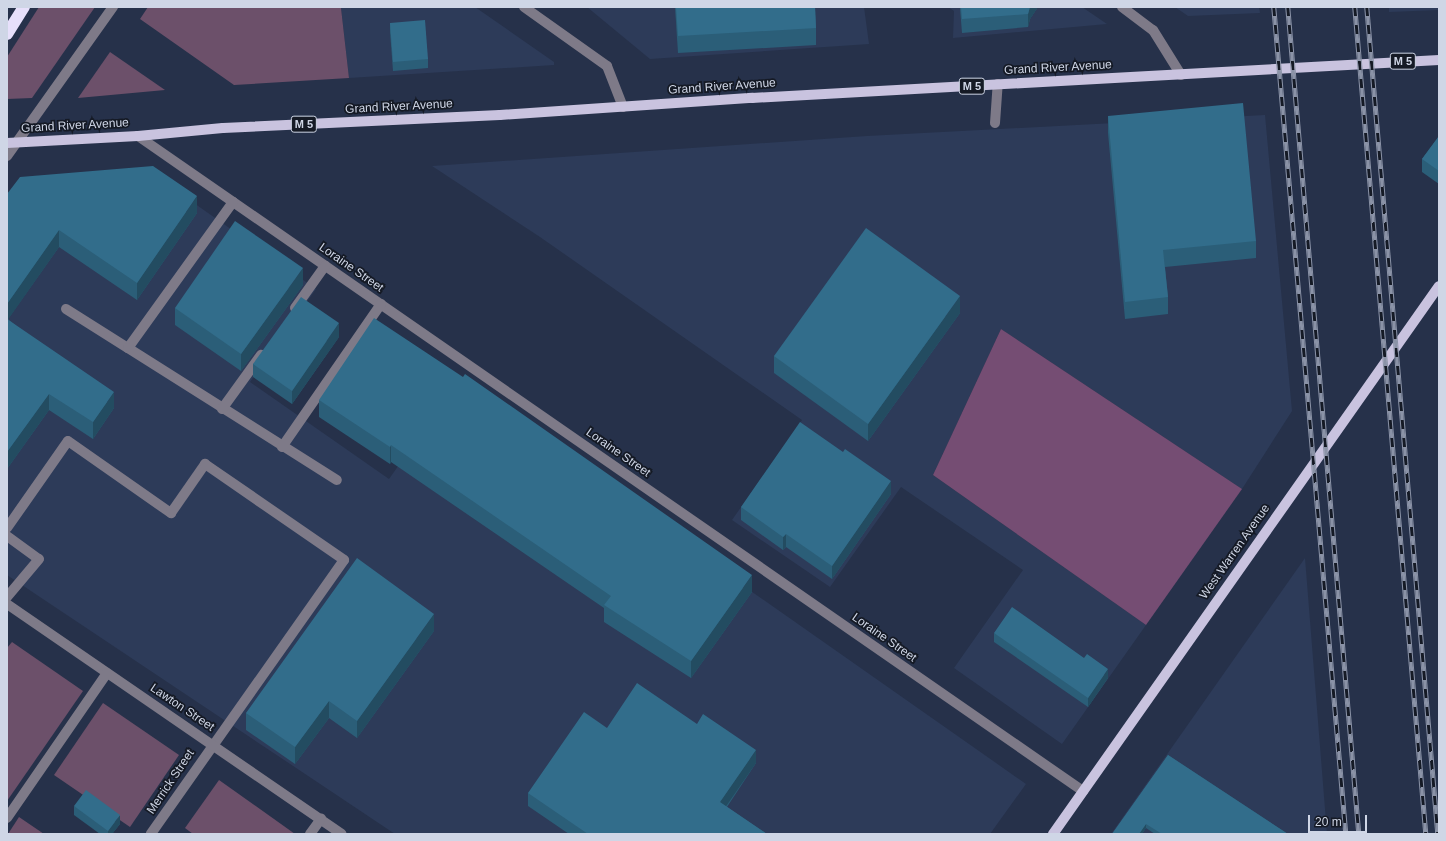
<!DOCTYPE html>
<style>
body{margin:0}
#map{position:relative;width:1446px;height:841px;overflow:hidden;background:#26314a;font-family:Arial,sans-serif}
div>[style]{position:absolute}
.built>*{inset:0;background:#2d3b59}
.green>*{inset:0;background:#6c506a}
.forest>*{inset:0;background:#754d73}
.minor>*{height:10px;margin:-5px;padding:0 5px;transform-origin:5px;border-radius:5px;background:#7e7a88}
.major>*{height:10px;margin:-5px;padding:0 5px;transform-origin:5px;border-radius:5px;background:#c9c3df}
.highway>*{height:12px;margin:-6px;padding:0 6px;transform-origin:6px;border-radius:6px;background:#e7e0fb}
.rail>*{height:4.5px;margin-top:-2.25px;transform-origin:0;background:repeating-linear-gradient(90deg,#151a25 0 9px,#8b93a7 0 18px);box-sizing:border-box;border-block:1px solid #8b93a7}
.wall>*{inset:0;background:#2b5e78}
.shaded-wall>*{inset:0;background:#234c61}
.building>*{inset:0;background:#326d8b}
span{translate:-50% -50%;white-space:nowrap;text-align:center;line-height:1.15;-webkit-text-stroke:3.5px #151a25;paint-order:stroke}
.shield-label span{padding:1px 3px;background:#151a25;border:1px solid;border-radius:3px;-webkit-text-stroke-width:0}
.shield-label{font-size:11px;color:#cfd6e6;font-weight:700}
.street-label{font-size:12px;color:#cfd6e6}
.frame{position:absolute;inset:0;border:8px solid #cfd6e6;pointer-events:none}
.scale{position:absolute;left:1308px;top:815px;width:59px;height:18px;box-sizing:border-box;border:2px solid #cfd6e6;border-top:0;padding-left:5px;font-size:12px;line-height:14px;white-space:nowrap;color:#cfd6e6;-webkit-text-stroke:3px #151a25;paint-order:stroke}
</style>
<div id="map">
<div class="built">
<i style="clip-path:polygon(475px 7px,554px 62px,554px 65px,349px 78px,341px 8px)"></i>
<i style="clip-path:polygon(587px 7px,864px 7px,869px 44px,650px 59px)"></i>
<i style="clip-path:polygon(948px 7px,1082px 7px,1107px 24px,953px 38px,954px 11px)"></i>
<i style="clip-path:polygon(1175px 7px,1259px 7px,1260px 13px,1188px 16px)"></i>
<i style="clip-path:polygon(1389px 7px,1439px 7px,1439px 10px,1389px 12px)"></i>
<i style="clip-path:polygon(1265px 115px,1292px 411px,1242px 489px,1001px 329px,933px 475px,1146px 625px,1062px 744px,954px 668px,1023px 570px,901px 487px,830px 587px,732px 520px,802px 420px,540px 237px,432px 166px,867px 136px)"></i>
<i style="clip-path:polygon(157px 177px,316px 289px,250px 382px,389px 479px,456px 384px,1026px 784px,990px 834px,395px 834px,7px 575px,7px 202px)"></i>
<i style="clip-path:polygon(1305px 558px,1327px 834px,1111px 834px)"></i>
</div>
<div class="green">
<i style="clip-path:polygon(39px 7px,95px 7px,32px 98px,7px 99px,7px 57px)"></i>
<i style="clip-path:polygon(148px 7px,348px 7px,341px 8px,349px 78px,234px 85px,140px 19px)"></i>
<i style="clip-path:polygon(110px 52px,165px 90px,78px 98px)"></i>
<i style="clip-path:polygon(12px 642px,83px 691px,7px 801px,7px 648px)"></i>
<i style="clip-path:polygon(103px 703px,179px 755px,130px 827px,54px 775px)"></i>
<i style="clip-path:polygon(219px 780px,295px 834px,193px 834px,185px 828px)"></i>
<i style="clip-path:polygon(19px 817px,44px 834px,8px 834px)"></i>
</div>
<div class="forest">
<i style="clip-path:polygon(1001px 329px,1242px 489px,1146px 625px,933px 475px)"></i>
</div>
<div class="minor">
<i style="left:524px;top:7px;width:102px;rotate:35.4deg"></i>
<i style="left:607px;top:66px;width:44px;rotate:68.7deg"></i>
<i style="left:1122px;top:7px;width:39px;rotate:37deg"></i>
<i style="left:1153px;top:30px;width:53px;rotate:58.1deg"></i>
<i style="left:995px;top:123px;width:39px;rotate:-86deg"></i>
<i style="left:138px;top:136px;width:1150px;rotate:34.73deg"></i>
<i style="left:7px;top:156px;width:183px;rotate:-54.6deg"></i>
<i style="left:295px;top:308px;width:52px;rotate:-54.5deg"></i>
<i style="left:66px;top:309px;width:73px;rotate:32.2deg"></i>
<i style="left:128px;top:348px;width:180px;rotate:-54.3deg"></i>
<i style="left:128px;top:348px;width:247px;rotate:32.3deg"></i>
<i style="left:222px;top:409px;width:67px;rotate:-54.2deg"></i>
<i style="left:282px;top:447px;width:174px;rotate:-55.3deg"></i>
<i style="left:7px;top:528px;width:106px;rotate:-55deg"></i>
<i style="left:68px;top:441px;width:126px;rotate:35deg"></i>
<i style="left:171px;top:513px;width:60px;rotate:-55.2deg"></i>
<i style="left:205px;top:464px;width:169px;rotate:34.6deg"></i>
<i style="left:344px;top:560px;width:335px;rotate:125.2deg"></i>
<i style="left:7px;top:536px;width:39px;rotate:36deg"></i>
<i style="left:39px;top:559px;width:50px;rotate:130.1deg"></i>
<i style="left:7px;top:604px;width:406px;rotate:34.5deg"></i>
<i style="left:7px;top:818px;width:176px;rotate:-55.4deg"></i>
<i style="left:310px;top:834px;width:19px;rotate:-54deg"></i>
</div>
<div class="major">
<i style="left:7px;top:143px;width:131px;rotate:-3.1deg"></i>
<i style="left:138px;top:136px;width:85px;rotate:-5.4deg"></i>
<i style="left:223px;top:128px;width:277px;rotate:-2.7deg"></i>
<i style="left:500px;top:115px;width:253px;rotate:-3.9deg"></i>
<i style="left:752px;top:98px;width:688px;rotate:-3.17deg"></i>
<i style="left:1053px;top:834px;width:670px;rotate:-54.84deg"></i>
</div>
<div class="highway">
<i style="left:7px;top:34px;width:32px;rotate:-58deg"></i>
</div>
<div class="rail">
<i style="left:1274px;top:7px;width:830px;rotate:85.02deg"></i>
<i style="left:1288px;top:7px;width:830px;rotate:85.09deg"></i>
<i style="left:1355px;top:7px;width:830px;rotate:85.09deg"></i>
<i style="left:1367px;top:7px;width:830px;rotate:85.09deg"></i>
</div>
<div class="wall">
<i style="clip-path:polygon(675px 7px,815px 7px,816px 28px,816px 45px,678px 53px)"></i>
<i style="clip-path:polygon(958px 7px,1038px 7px,1030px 19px,1028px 27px,962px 33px,960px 8px)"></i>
<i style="clip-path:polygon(390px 23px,428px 59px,428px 68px,393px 71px,390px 32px)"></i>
<i style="clip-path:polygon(1108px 116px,1256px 241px,1256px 258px,1165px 267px,1168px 297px,1168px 314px,1125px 319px,1108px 133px)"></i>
<i style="clip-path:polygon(1439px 136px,1439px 184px,1422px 172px,1422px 159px)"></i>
<i style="clip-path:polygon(7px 194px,197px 213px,137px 300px,59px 247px,8px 319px,114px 408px,93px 439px,49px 410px,7px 469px)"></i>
<i style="clip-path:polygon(303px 285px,241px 371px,175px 325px,175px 308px)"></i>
<i style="clip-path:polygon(960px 313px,868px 441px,774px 373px,774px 356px)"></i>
<i style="clip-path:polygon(339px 337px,292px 404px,253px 377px,253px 364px)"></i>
<i style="clip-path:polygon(319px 400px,752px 592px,691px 678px,604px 622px,604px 608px,391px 462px,390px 464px,319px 417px)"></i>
<i style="clip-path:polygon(891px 494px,832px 579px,786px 547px,783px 550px,741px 520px,741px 507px)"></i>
<i style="clip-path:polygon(434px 631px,357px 738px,329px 718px,295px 764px,246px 730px,246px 713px)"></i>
<i style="clip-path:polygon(994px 633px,1084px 658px,1108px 678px,1088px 707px,994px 642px)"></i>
<i style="clip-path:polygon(697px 724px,756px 763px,727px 807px,767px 834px,569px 834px,528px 806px,528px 793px)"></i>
<i style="clip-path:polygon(1168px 755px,1288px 834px,1155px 834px,1146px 828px,1142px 834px,1112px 834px)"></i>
<i style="clip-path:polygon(74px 806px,120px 824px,112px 834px,100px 834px,74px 815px)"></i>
</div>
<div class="shaded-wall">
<i style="clip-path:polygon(1030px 7px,1038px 7px,1030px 19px,1028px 27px,1028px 14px)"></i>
<i style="clip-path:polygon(197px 196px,197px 213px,137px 300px,137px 283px)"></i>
<i style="clip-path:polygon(59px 230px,59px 247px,7px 321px,7px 304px)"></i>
<i style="clip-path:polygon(303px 268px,303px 285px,241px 371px,241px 354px)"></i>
<i style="clip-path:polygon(960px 296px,960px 313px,868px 441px,868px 424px)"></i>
<i style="clip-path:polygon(339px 323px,339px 337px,292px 404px,292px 391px)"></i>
<i style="clip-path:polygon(114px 392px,114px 408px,93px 439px,93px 422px)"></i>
<i style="clip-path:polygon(49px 394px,49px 410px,7px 469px,7px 452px)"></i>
<i style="clip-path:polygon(1438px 431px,1439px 431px,1439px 448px,1438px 448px)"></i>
<i style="clip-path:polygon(391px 445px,391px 462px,390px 464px,390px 447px)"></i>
<i style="clip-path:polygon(891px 481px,891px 494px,832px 579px,832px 566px)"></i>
<i style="clip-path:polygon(786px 534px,786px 547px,783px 550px,783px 537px)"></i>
<i style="clip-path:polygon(752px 575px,752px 592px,691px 678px,691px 661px)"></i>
<i style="clip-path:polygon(434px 614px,434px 631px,357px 738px,357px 721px)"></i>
<i style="clip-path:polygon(1108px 669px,1108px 678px,1088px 707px,1088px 698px)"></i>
<i style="clip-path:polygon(329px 701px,329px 718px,295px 764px,295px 747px)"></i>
<i style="clip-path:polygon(756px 750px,756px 763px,720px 815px,720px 802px)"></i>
<i style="clip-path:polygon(120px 815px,120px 824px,112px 834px,108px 834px,108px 831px)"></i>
<i style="clip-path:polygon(1146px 824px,1146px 828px,1142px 834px,1139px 834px)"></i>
</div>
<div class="building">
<i style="clip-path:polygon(676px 7px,815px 7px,816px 28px,678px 36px)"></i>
<i style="clip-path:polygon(961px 7px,1030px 7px,1028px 14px,962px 19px)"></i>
<i style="clip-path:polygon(425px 20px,428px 59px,393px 62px,390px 23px)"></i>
<i style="clip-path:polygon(1243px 103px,1256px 241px,1163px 250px,1168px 297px,1125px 302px,1108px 116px)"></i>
<i style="clip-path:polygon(1439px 136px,1439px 171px,1422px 159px)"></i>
<i style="clip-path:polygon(153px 166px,197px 196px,137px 283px,59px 230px,7px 304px,7px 194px,20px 177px)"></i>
<i style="clip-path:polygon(235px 221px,303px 268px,241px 354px,175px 308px)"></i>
<i style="clip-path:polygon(866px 228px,960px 296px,868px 424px,774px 356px)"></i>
<i style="clip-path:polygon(301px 297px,339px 323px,292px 391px,253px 364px)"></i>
<i style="clip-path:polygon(374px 318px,463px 377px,465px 374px,752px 575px,691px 661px,604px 605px,611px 596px,391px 445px,390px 447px,319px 400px)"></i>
<i style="clip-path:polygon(7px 319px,114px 392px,93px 422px,49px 394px,7px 452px)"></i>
<i style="clip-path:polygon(1439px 380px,1439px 431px,1438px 431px,1438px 383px)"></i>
<i style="clip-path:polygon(800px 422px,843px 452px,845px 449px,891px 481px,832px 566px,786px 534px,783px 537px,741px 507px)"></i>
<i style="clip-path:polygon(357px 558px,434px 614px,357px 721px,329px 701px,295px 747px,246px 713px)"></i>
<i style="clip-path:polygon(1012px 607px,1084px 658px,1087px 654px,1108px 669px,1088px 698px,994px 633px)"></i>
<i style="clip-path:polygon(637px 683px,697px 724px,703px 714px,756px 750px,720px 802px,767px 834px,588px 834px,528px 793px,584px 712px,607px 728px)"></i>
<i style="clip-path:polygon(1168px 755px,1288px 834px,1162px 834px,1146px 824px,1139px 834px,1112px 834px)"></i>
<i style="clip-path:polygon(86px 790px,120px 815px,108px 831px,74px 806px)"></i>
</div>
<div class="shield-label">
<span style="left:1403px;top:61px">M 5</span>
<span style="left:972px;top:86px">M 5</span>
<span style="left:304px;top:124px">M 5</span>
</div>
<div class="street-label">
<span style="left:1058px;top:68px;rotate:-3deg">Grand River Avenue</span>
<span style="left:722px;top:87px;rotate:-4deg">Grand River Avenue</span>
<span style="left:399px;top:107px;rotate:-3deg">Grand River Avenue</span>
<span style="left:75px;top:126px;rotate:-3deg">Grand River Avenue</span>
<span style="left:351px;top:268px;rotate:35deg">Loraine Street</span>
<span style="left:618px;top:453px;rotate:35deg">Loraine Street</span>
<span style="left:1235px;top:552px;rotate:-55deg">West Warren Avenue</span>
<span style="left:884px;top:638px;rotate:35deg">Loraine Street</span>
<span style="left:182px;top:708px;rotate:34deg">Lawton Street</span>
<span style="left:171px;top:782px;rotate:-56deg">Merrick Street</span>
</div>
<div class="frame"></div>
<div class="scale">20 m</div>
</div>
